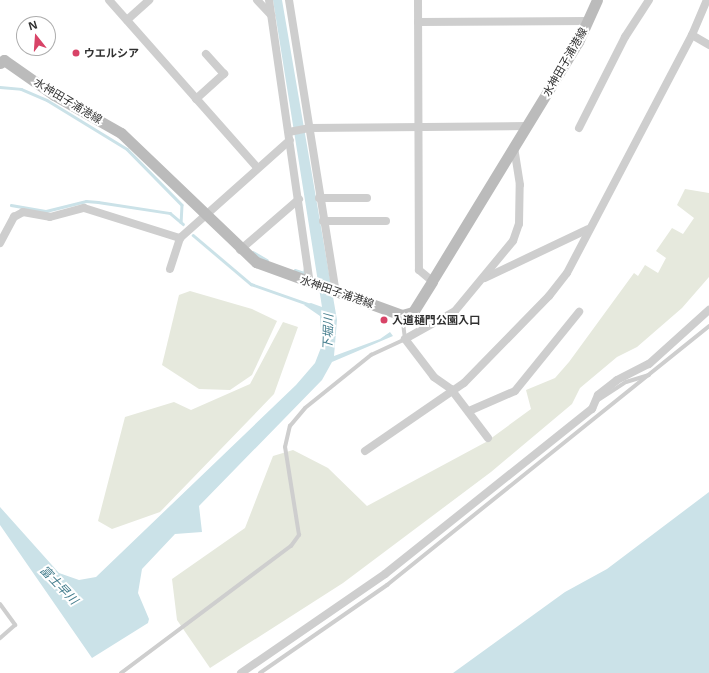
<!DOCTYPE html>
<meta charset="utf-8">
<style>
body{margin:0}
#map{position:relative;width:709px;height:673px;overflow:hidden;background:#fff;font-family:"Open Sans","Noto Sans JP",sans-serif}
div>[style]{position:absolute}
.green>*{inset:0;background:#e6e9dd}
.water>*{inset:0;background:#cbe2e8}
.stream>*{height:2.5px;margin:-1.25px;padding:0 1.25px;transform-origin:1.25px;border-radius:1.25px;background:#cbe2e8}
.service>*{height:4px;margin:-2px;padding:0 2px;transform-origin:2px;border-radius:2px;background:#cecece}
.minor>*{height:8px;margin:-4px;padding:0 4px;transform-origin:4px;border-radius:4px;background:#cecece}
.secondary>*{height:11px;margin:-5.5px;padding:0 5.5px;transform-origin:5.5px;border-radius:5.5px;background:#bbb}
.dots>*{width:11px;height:11px;translate:-50% -50%;box-sizing:border-box;border:2px solid #fff;border-radius:50%}
span{translate:-50% -50%;white-space:nowrap;text-align:center;line-height:1.15;-webkit-text-stroke:4px #fff;paint-order:stroke}
.poi-label{font-size:11px;color:#313131;font-weight:700}
.left{translate:0 -50%;text-align:left}
.street-label{font-size:11px;color:#313131}
.water-label{font-size:12px;color:#447d8d;font-style:italic}
.north{position:absolute;left:16px;top:16px;width:40px;height:40px;box-sizing:border-box;background:#fff;border:1px solid #adadad;border-radius:50%;rotate:343deg;font-size:11px;font-weight:700;line-height:16px;text-align:center;color:#313131}
.north::after{content:'';display:block;margin:auto;width:14px;height:18px;background:#d84367;clip-path:polygon(50% 0,100% 100%,50% 72%,0 100%)}
</style>
<div id="map">
<div class="green">
<i style="clip-path:polygon(685px 189px,709px 193px,709px 277px,682px 308px,637px 347px,617px 357px,580px 388px,572px 404px,491px 472px,343px 583px,210px 668px,177px 620px,172px 579px,245px 528px,273px 456px,293px 450px,328px 468px,367px 506px,486px 442px,531px 409px,526px 390px,555px 378px,569px 362px,634px 273px,638px 276px,645px 265px,658px 273px,666px 258px,656px 251px,672px 228px,683px 234px,694px 218px,677px 205px)"></i>
<i style="clip-path:polygon(190px 291px,252px 309px,277px 321px,252px 375px,230px 390px,199px 389px,162px 365px,179px 295px)"></i>
<i style="clip-path:polygon(283px 322px,298px 327px,274px 394px,160px 512px,112px 529px,98px 521px,125px 417px,174px 402px,191px 410px,250px 384px)"></i>
</div>
<div class="water">
<i style="clip-path:polygon(273px 0,282px 0,337px 320px,334px 356px,380px 339px,390px 332px,393px 336px,332px 362px,322px 380px,199px 506px,202px 532px,175px 534px,142px 569px,138px 593px,149px 619px,148px 623px,92px 658px,0 525px,0 507px,59px 573px,79px 580px,96px 577px,296px 385px,315px 363px,322px 345px,320px 316px,304px 305px,311px 303px,322px 307px)"></i>
<i style="clip-path:polygon(709px 492px,709px 673px,453px 673px,565px 592px,607px 569px)"></i>
</div>
<div class="stream">
<i style="left:0;top:87px;width:21px;rotate:5deg"></i>
<i style="left:21px;top:89px;width:28px;rotate:23deg"></i>
<i style="left:47px;top:100px;width:94px;rotate:31.5deg"></i>
<i style="left:127px;top:149px;width:78px;rotate:45.5deg"></i>
<i style="left:182px;top:205px;width:17px;rotate:93deg"></i>
<i style="left:11px;top:205px;width:36px;rotate:10deg"></i>
<i style="left:46px;top:211px;width:41px;rotate:-14deg"></i>
<i style="left:86px;top:201px;width:12px;rotate:5deg"></i>
<i style="left:98px;top:202px;width:73px;rotate:8.7deg"></i>
<i style="left:170px;top:213px;width:17px;rotate:40deg"></i>
<i style="left:193px;top:235px;width:76px;rotate:40.2deg"></i>
<i style="left:251px;top:284px;width:64px;rotate:19.3deg"></i>
<i style="left:253px;top:252px;width:16px;rotate:30deg"></i>
<i style="left:295px;top:270px;width:9px;rotate:18deg"></i>
<i style="left:304px;top:273px;width:5px;rotate:-79deg"></i>
</div>
<div class="service">
<i style="left:595px;top:402px;width:37px;rotate:-33deg"></i>
<i style="left:626px;top:382px;width:24px;rotate:-17deg"></i>
<i style="left:0;top:604px;width:26px;rotate:54deg"></i>
<i style="left:15px;top:625px;width:20px;rotate:139deg"></i>
<i style="left:121px;top:673px;width:212px;rotate:-36.8deg"></i>
<i style="left:291px;top:546px;width:14px;rotate:-54deg"></i>
<i style="left:299px;top:535px;width:89px;rotate:-99deg"></i>
<i style="left:285px;top:447px;width:22px;rotate:-77deg"></i>
<i style="left:290px;top:426px;width:23px;rotate:-50deg"></i>
<i style="left:305px;top:408px;width:85px;rotate:-38.8deg"></i>
<i style="left:371px;top:355px;width:38px;rotate:-25deg"></i>
<i style="left:405px;top:339px;width:23px;rotate:-97deg"></i>
<i style="left:260px;top:673px;width:155px;rotate:-34.7deg"></i>
<i style="left:387px;top:585px;width:413px;rotate:-38.8deg"></i>
</div>
<div class="minor">
<i style="left:109px;top:0;width:223px;rotate:48.5deg"></i>
<i style="left:257px;top:0;width:21px;rotate:47deg"></i>
<i style="left:269px;top:0;width:286px;rotate:81.8deg"></i>
<i style="left:289px;top:0;width:296px;rotate:80.9deg"></i>
<i style="left:418px;top:0;width:270px;rotate:89.8deg"></i>
<i style="left:419px;top:270px;width:17px;rotate:40deg"></i>
<i style="left:127px;top:20px;width:30px;rotate:-42deg"></i>
<i style="left:418px;top:22px;width:171px;rotate:-0.3deg"></i>
<i style="left:692px;top:35px;width:20px;rotate:30deg"></i>
<i style="left:196px;top:99px;width:38px;rotate:-42deg"></i>
<i style="left:224px;top:74px;width:27px;rotate:-132deg"></i>
<i style="left:579px;top:128px;width:102px;rotate:-63.2deg"></i>
<i style="left:625px;top:37px;width:44px;rotate:-57deg"></i>
<i style="left:289px;top:132px;width:20px;rotate:-11deg"></i>
<i style="left:309px;top:128px;width:219px;rotate:-0.5deg"></i>
<i style="left:319px;top:198px;width:48px"></i>
<i style="left:323px;top:221px;width:63px"></i>
<i style="left:0;top:243px;width:30px;rotate:-62deg"></i>
<i style="left:14px;top:217px;width:10px;rotate:-29deg"></i>
<i style="left:23px;top:212px;width:27px;rotate:10deg"></i>
<i style="left:50px;top:217px;width:35px;rotate:-15deg"></i>
<i style="left:84px;top:208px;width:101px;rotate:17.4deg"></i>
<i style="left:180px;top:238px;width:147px;rotate:-41.7deg"></i>
<i style="left:240px;top:250px;width:78px;rotate:-40.8deg"></i>
<i style="left:170px;top:269px;width:33px;rotate:-72deg"></i>
<i style="left:485px;top:278px;width:114px;rotate:-25.4deg"></i>
<i style="left:469px;top:411px;width:50px;rotate:-23.5deg"></i>
<i style="left:515px;top:391px;width:102px;rotate:-51deg"></i>
<i style="left:488px;top:438px;width:61px;rotate:-127.1deg"></i>
<i style="left:451px;top:389px;width:21px;rotate:-145deg"></i>
<i style="left:434px;top:377px;width:48px;rotate:-127.3deg"></i>
<i style="left:405px;top:339px;width:57px;rotate:-29.2deg"></i>
<i style="left:455px;top:311px;width:91px;rotate:-50.4deg"></i>
<i style="left:513px;top:241px;width:18px;rotate:-71deg"></i>
<i style="left:519px;top:224px;width:39px;rotate:-89deg"></i>
<i style="left:520px;top:185px;width:36px;rotate:-99deg"></i>
<i style="left:365px;top:451px;width:120px;rotate:-34.5deg"></i>
<i style="left:464px;top:383px;width:122px;rotate:-45.7deg"></i>
<i style="left:549px;top:296px;width:29px;rotate:-52deg"></i>
<i style="left:567px;top:273px;width:269px;rotate:-62.3deg"></i>
<i style="left:692px;top:35px;width:38px;rotate:-67deg"></i>
<i style="left:241px;top:673px;width:175px;rotate:-34.5deg"></i>
<i style="left:385px;top:574px;width:265px;rotate:-38.6deg"></i>
<i style="left:592px;top:409px;width:15px;rotate:-67deg"></i>
<i style="left:598px;top:395px;width:24px;rotate:-38deg"></i>
<i style="left:617px;top:380px;width:36px;rotate:-27deg"></i>
<i style="left:649px;top:364px;width:81px;rotate:-42deg"></i>
</div>
<div class="secondary">
<i style="left:0;top:63px;width:5px;rotate:-37deg"></i>
<i style="left:4px;top:60px;width:61px;rotate:35deg"></i>
<i style="left:54px;top:95px;width:77px;rotate:29.6deg"></i>
<i style="left:121px;top:133px;width:187px;rotate:43.7deg"></i>
<i style="left:256px;top:262px;width:155px;rotate:20deg"></i>
<i style="left:402px;top:315px;width:11px;rotate:-15deg"></i>
<i style="left:413px;top:312px;width:36px;rotate:-58deg"></i>
<i style="left:432px;top:281px;width:280px;rotate:-58.6deg"></i>
<i style="left:578px;top:42px;width:46px;rotate:-65.7deg"></i>
</div>
<div class="dots">
<i style="left:76px;top:53px;background:#d84367"></i>
<i style="left:384px;top:320px;background:#d84367"></i>
</div>
<div class="poi-label">
<span class="left" style="left:84px;top:53px">ウエルシア</span>
<span class="left" style="left:392px;top:320px">入道樋門公園入口</span>
</div>
<div class="street-label">
<span style="left:565px;top:62px;rotate:-60deg">水神田子浦港線</span>
<span style="left:68px;top:101px;rotate:31deg">水神田子浦港線</span>
<span style="left:337px;top:292px;rotate:19deg">水神田子浦港線</span>
</div>
<div class="water-label">
<span style="left:328px;top:332px;rotate:-88deg">下堀川</span>
<span style="left:59px;top:585px;rotate:46deg">富士早川</span>
</div>
<div class="north">N</div>
</div>
